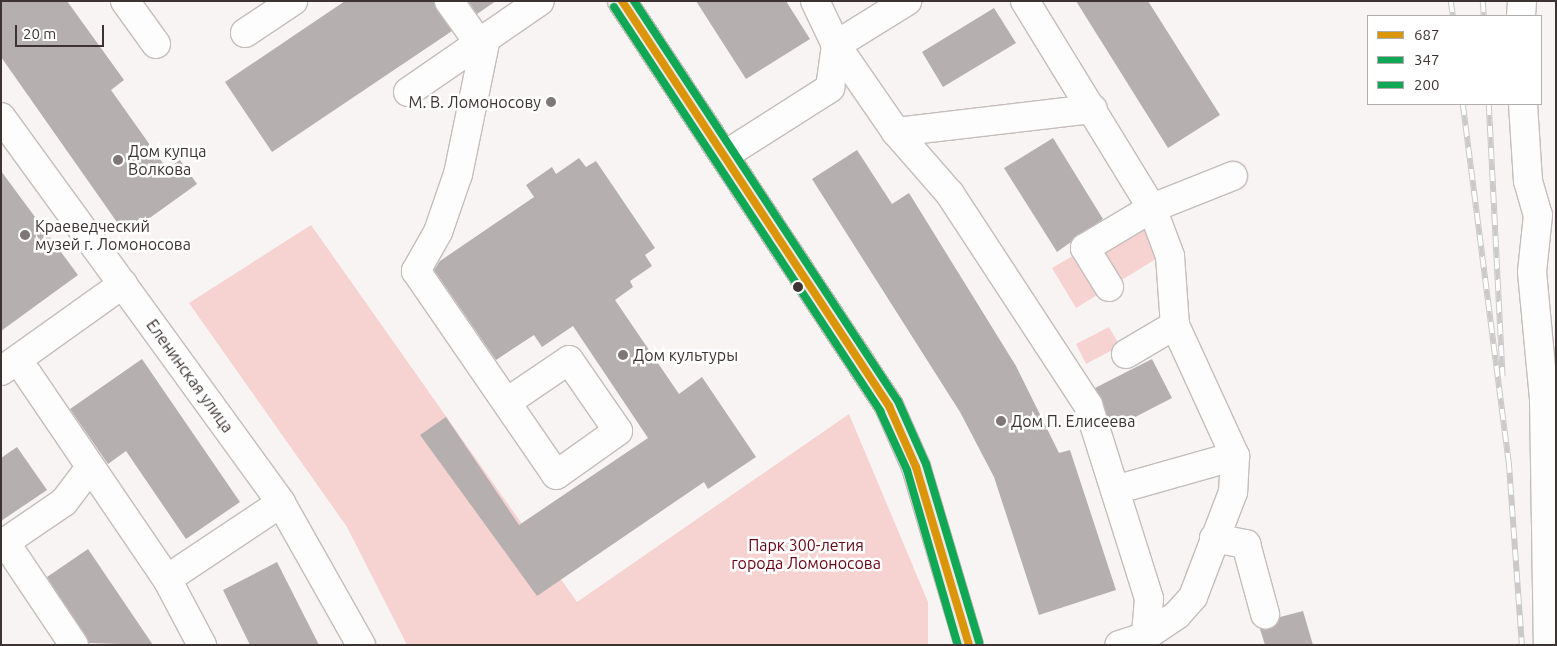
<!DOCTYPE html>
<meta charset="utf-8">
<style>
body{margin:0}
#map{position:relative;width:1557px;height:646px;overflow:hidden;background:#f9f4f4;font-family:Ubuntu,sans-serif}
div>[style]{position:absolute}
.green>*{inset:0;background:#f6d2d1}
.building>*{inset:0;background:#b6afaf}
.roads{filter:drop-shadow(1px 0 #c4bdbc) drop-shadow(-1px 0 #c4bdbc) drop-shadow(0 1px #c4bdbc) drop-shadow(0 -1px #c4bdbc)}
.minor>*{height:28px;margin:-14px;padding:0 14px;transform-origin:14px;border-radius:14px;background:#fefdfd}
.major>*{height:28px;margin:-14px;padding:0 14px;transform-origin:14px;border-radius:14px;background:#eee8e8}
.rail>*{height:5.5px;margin-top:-2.75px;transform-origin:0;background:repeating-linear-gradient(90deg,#fff 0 11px,#cbc9c9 0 22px);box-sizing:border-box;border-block:1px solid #cbc9c9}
.bus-1>*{height:8px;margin:-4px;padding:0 4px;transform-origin:4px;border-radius:4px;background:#db9508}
.bus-2>*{height:8px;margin:-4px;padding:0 4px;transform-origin:4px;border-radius:4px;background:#10a855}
.bus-3>*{height:8px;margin:-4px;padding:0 4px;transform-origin:4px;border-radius:4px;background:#10a855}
.dots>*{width:14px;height:14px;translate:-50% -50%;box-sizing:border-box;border:2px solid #fff;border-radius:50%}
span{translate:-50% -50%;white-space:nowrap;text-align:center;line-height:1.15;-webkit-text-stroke:5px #fff;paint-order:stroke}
.poi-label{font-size:16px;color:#3d3333}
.right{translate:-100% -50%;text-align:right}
.left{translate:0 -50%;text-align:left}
.street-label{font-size:16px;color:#3d3333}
.park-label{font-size:16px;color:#670213}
.frame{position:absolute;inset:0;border:2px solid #3d3333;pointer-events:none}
.legend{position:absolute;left:1367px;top:15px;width:175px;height:90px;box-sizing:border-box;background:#fff;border:1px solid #b1adad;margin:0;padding:6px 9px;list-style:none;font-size:15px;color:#3d3333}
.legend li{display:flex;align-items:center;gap:10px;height:25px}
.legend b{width:25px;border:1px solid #b1adad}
.scale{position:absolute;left:15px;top:25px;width:89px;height:22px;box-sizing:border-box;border:2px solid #3d3333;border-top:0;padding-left:6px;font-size:15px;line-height:18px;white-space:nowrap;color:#3d3333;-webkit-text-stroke:4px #fff;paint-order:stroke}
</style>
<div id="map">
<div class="green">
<i style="clip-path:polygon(1140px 216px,1164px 254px,1076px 308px,1052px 268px)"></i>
<i style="clip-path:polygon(311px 225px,577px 602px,849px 414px,928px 602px,928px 645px,407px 645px,347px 527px,189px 303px)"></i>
<i style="clip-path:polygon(1109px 327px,1120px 346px,1086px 364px,1076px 344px)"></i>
</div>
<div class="building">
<i style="clip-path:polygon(1px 1px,67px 1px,124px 80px,111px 90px,167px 169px,180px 160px,197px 184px,126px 235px,1px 57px)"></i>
<i style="clip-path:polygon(345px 1px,434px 1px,452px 31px,272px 152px,225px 82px)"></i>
<i style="clip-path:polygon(468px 1px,496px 1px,477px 14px)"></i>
<i style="clip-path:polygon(696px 1px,786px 1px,810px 39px,746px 79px)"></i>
<i style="clip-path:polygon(1076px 1px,1148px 1px,1220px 115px,1168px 148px)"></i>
<i style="clip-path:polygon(994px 8px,1016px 43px,943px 87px,922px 52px)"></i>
<i style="clip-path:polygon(1053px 138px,1103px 219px,1057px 252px,1004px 168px)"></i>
<i style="clip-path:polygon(857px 150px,892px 204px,909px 193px,1016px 366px,1059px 453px,1070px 450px,1116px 590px,1039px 615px,994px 477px,960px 412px,812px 179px)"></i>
<i style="clip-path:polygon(579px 158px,586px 167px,596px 161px,655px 248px,645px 255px,652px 266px,630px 281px,633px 287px,615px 300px,679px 394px,702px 377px,756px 457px,708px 489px,704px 482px,537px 596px,420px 435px,446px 417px,519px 525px,648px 438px,573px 326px,542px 347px,534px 335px,496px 360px,434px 270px,440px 261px,534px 197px,526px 185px,552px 167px,556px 174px)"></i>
<i style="clip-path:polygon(1px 171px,78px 275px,1px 331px)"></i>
<i style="clip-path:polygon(142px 359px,240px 502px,186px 539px,126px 451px,108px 464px,70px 409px)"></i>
<i style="clip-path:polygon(1152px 359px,1172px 398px,1112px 429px,1095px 388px)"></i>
<i style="clip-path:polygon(17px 447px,47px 490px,1px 521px,1px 458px)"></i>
<i style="clip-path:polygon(88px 549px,153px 645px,89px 643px,47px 577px)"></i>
<i style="clip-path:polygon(277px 562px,319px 645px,250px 645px,223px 590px)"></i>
<i style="clip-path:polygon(1303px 611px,1313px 645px,1265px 645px,1260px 629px,1270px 629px,1280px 617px)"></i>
</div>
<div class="roads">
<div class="minor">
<i style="left:125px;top:1px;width:53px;rotate:54.2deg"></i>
<i style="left:449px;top:1px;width:52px;rotate:54.5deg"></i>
<i style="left:815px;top:1px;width:49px;rotate:64.5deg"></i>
<i style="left:836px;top:45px;width:106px;rotate:55.4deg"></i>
<i style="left:896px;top:132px;width:82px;rotate:48.9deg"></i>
<i style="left:950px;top:194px;width:252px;rotate:56.8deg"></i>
<i style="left:1088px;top:405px;width:203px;rotate:72.5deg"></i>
<i style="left:1149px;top:599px;width:46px;rotate:95deg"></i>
<i style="left:1025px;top:1px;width:243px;rotate:58.5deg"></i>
<i style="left:1152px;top:208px;width:51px;rotate:69.4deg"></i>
<i style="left:1170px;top:256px;width:69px;rotate:85.9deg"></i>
<i style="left:1175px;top:325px;width:144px;rotate:65.4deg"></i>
<i style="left:1235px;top:456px;width:36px;rotate:93deg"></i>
<i style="left:1233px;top:492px;width:112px;rotate:110.9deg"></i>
<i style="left:1193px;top:597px;width:24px;rotate:132deg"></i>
<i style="left:1177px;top:615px;width:40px;rotate:146deg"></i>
<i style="left:1144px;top:637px;width:26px;rotate:162deg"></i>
<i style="left:1521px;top:16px;width:15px;rotate:-86deg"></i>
<i style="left:245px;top:33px;width:58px;rotate:-33.7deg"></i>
<i style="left:486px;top:38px;width:139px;rotate:101.6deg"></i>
<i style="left:458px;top:174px;width:61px;rotate:109deg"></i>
<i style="left:438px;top:232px;width:45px;rotate:119.4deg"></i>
<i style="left:416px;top:271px;width:247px;rotate:55.5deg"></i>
<i style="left:556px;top:475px;width:76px;rotate:-35.4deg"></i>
<i style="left:618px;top:431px;width:86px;rotate:-124.6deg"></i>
<i style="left:569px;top:360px;width:75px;rotate:145.9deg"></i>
<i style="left:408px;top:92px;width:160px;rotate:-34.6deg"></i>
<i style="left:1523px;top:104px;width:77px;rotate:86.3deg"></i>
<i style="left:1528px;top:181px;width:35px;rotate:74deg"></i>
<i style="left:1538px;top:215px;width:57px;rotate:96deg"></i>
<i style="left:1532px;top:272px;width:128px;rotate:84.6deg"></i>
<i style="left:1544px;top:399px;width:246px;rotate:89.1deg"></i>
<i style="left:1px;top:117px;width:477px;rotate:54deg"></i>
<i style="left:281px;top:503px;width:163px;rotate:60.6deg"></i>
<i style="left:896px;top:132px;width:198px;rotate:-6.7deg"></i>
<i style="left:725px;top:155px;width:125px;rotate:-32.5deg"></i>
<i style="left:830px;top:88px;width:43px;rotate:-82.1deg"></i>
<i style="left:836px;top:45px;width:84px;rotate:-31.8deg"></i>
<i style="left:1109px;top:287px;width:46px;rotate:-121.6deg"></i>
<i style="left:1085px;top:248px;width:78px;rotate:-30.8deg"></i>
<i style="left:1152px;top:208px;width:87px;rotate:-21.6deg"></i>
<i style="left:1126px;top:354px;width:57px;rotate:-30.6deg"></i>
<i style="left:18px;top:360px;width:265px;rotate:55.8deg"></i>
<i style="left:167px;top:579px;width:75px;rotate:62.1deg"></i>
<i style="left:1px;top:371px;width:150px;rotate:-35.5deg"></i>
<i style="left:1115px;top:490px;width:125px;rotate:-15.8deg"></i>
<i style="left:1214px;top:538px;width:33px;rotate:11deg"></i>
<i style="left:1246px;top:544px;width:73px;rotate:74.8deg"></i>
<i style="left:5px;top:542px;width:124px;rotate:56.2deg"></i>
<i style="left:1px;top:545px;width:76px;rotate:-34.3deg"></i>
<i style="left:64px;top:502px;width:41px;rotate:-52.9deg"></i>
<i style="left:167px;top:579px;width:137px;rotate:-33.7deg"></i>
</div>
<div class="major">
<i style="left:622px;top:1px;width:485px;rotate:56.6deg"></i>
<i style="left:889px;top:406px;width:67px;rotate:66.1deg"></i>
<i style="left:916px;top:467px;width:186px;rotate:73.4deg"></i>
</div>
</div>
<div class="rail">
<i style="left:1451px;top:1px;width:15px;rotate:82deg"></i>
<i style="left:1483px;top:1px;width:15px;rotate:86deg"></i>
<i style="left:1463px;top:104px;width:361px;rotate:82.7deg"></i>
<i style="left:1509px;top:462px;width:183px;rotate:85.9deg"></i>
<i style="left:1489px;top:104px;width:273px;rotate:87.1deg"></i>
</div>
<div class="bus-1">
<i style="left:622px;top:1px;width:485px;rotate:56.6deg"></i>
<i style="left:889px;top:406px;width:67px;rotate:66.1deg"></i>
<i style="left:916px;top:467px;width:186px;rotate:73.4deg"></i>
</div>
<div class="bus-2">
<i style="left:614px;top:7px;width:484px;rotate:56.6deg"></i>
<i style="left:880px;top:411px;width:65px;rotate:65.4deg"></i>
<i style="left:907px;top:470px;width:182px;rotate:73.8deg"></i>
</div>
<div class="bus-3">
<i style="left:634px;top:1px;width:479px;rotate:56.6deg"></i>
<i style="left:898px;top:401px;width:69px;rotate:66deg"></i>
<i style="left:926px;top:464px;width:186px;rotate:73.4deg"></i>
</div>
<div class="dots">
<i style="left:551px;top:102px;background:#7f7777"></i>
<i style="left:118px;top:160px;background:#7f7777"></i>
<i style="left:25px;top:235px;background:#7f7777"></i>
<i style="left:798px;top:287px;background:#3d3333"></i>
<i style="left:623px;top:355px;background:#7f7777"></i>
<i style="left:1001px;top:421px;background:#7f7777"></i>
</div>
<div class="poi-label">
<span class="right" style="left:541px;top:102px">М. В. Ломоносову</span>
<span class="left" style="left:128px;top:160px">Дом купца<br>Волкова</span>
<span class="left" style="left:35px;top:235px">Краеведческий<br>музей г. Ломоносова</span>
<span class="left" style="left:633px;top:355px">Дом культуры</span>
<span class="left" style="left:1011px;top:421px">Дом П. Елисеева</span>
</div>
<div class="street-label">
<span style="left:190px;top:376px;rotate:54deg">Еленинская улица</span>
</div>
<div class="park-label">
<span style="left:806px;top:554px">Парк 300-летия<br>города Ломоносова</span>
</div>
<div class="frame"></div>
<ul class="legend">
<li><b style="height:6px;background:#db9508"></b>687</li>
<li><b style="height:6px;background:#10a855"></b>347</li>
<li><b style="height:6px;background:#10a855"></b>200</li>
</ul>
<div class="scale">20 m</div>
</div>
